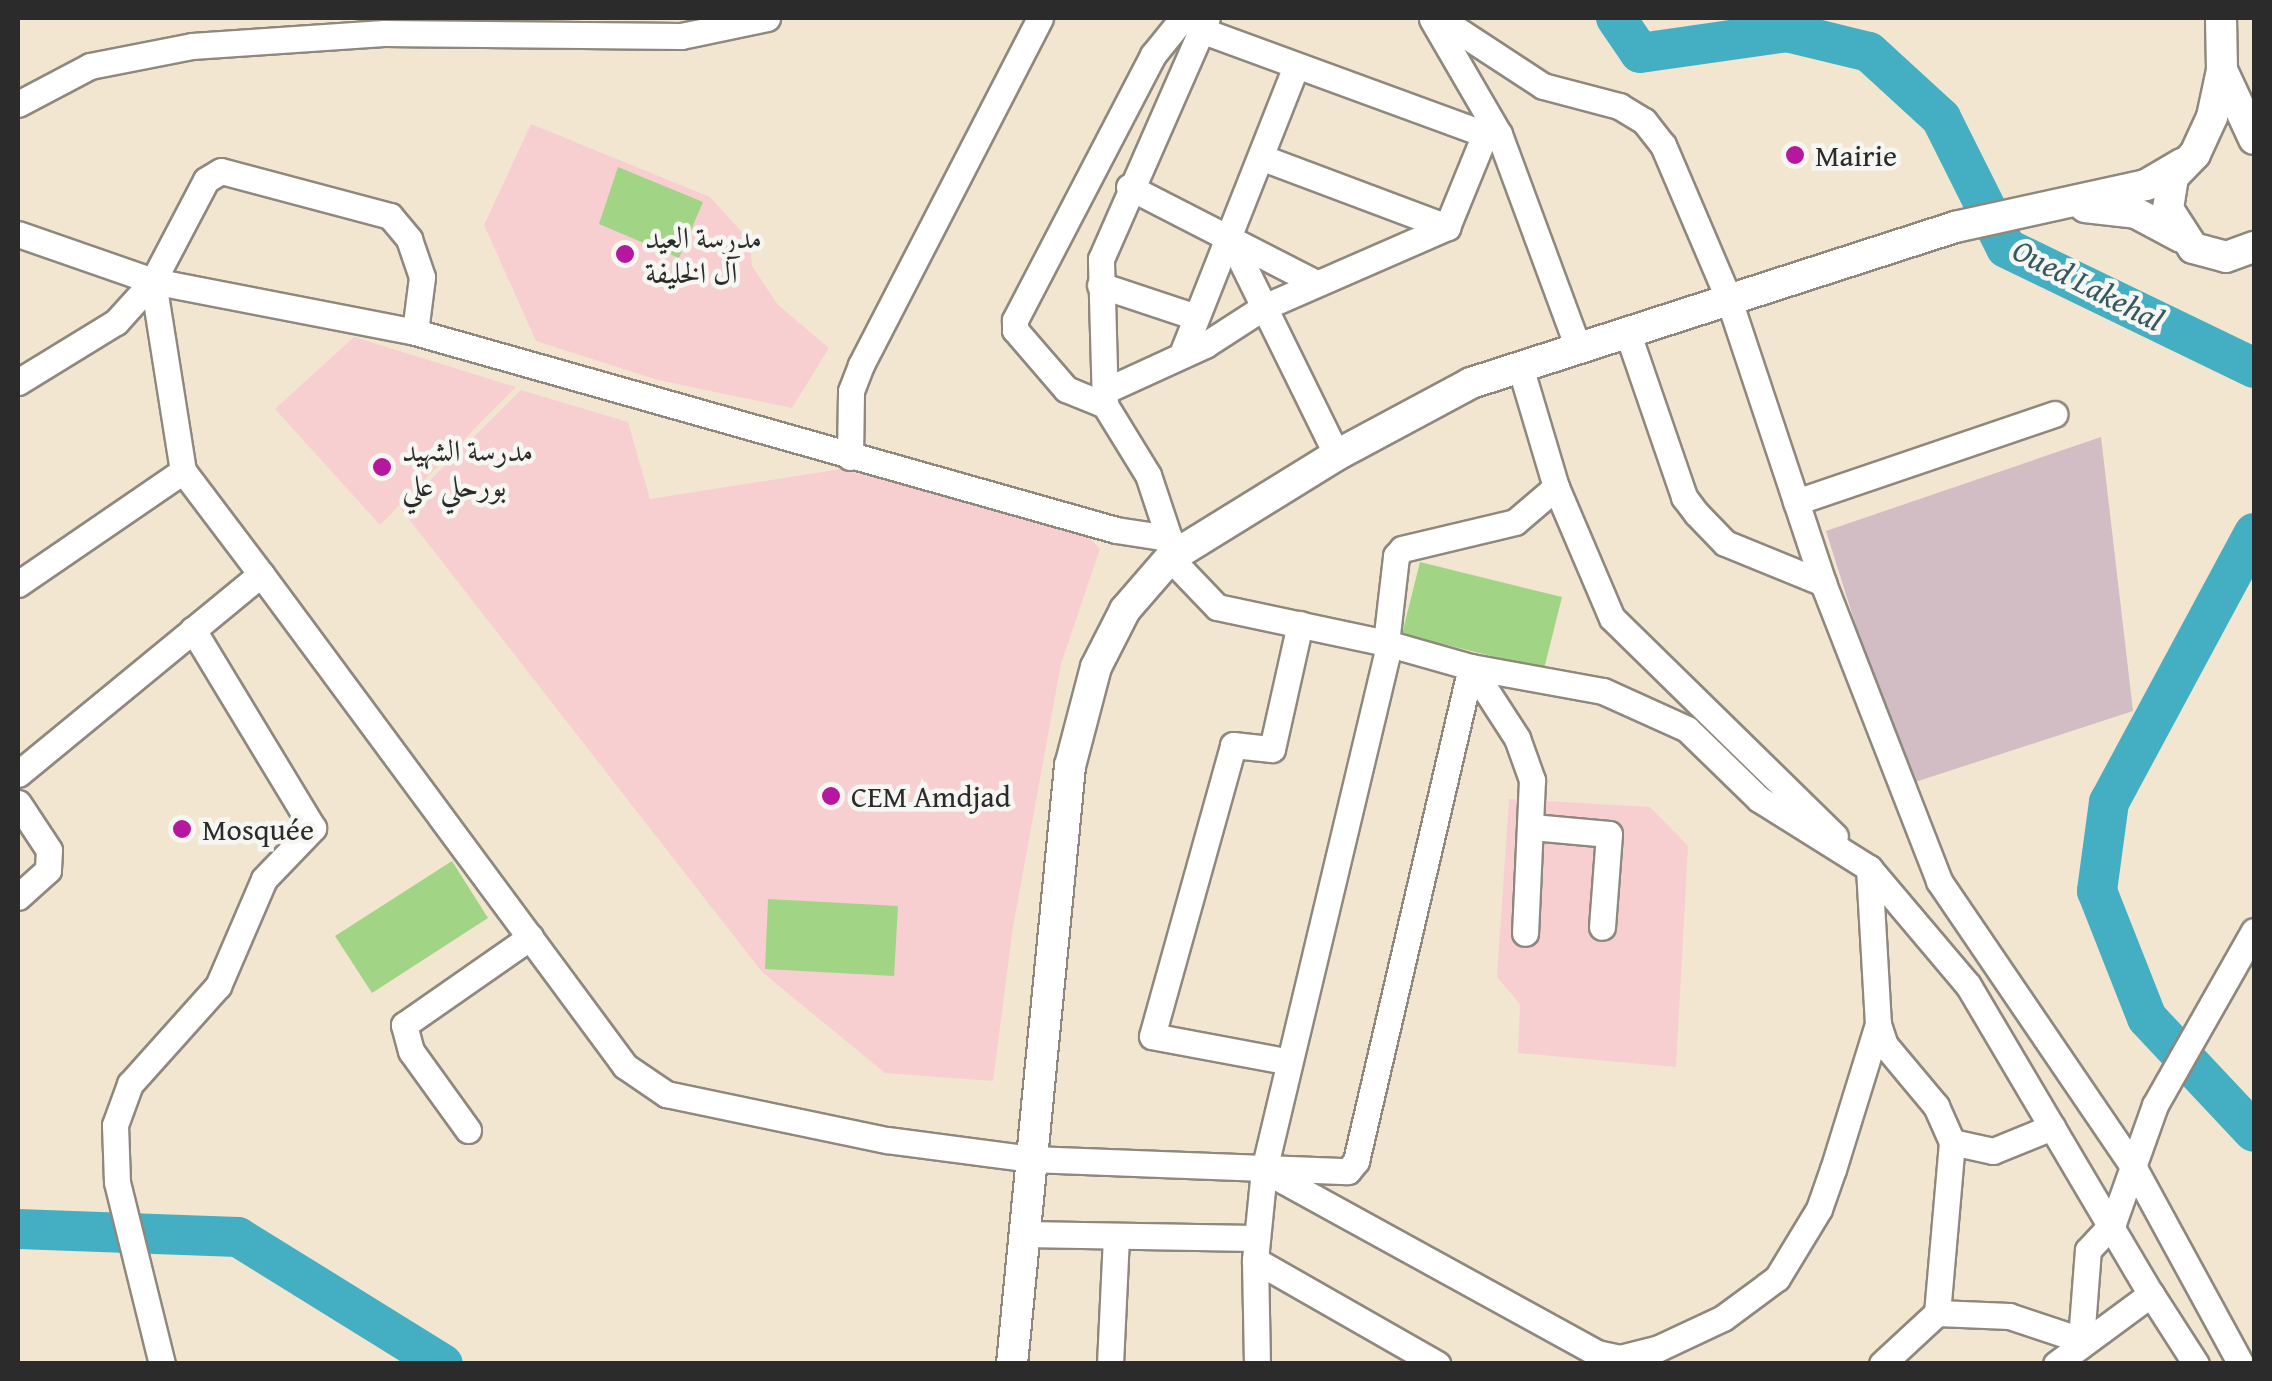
<!DOCTYPE html>
<meta charset="utf-8">
<style>
body{margin:0}
#map{position:relative;width:2272px;height:1381px;overflow:hidden;background:#f2e6d1;font-family:"Gentium Book Plus",Amiri,serif}
div>[style]{position:absolute}
.built>*{inset:0;background:#f7cfd0}
.industrial>*{inset:0;background:#d2bdc5}
.green>*{inset:0;background:#a1d585}
.river>*{height:40px;margin:-20px;padding:0 20px;transform-origin:20px;border-radius:20px;background:#44afc3}
.roads{filter:drop-shadow(2px 0 #8e887e) drop-shadow(-2px 0 #8e887e) drop-shadow(0 2px #8e887e) drop-shadow(0 -2px #8e887e)}
.minor>*{height:25px;margin:-12.5px;padding:0 12.5px;transform-origin:12.5px;border-radius:12.5px;background:#fff}
.major>*{height:30px;margin:-15px;padding:0 15px;transform-origin:15px;border-radius:15px;background:#fff}
.dots>*{width:28px;height:28px;translate:-50% -50%;box-sizing:border-box;border:5px solid #f6f6f2;border-radius:50%}
span{translate:-50% -50%;white-space:nowrap;text-align:center;line-height:1.15;-webkit-text-stroke:9px #f6f6f2;paint-order:stroke}
.poi-label{font-size:30px;color:#2b2b2b}
.left{translate:0 -50%;text-align:left}
.water-label{font-size:32px;color:#345960;font-style:italic}
.frame{position:absolute;inset:0;border:20px solid #2b2b2b;pointer-events:none}
</style>
<div id="map">
<div class="built">
<i style="clip-path:polygon(531px 124px,710px 197px,750px 241px,752px 266px,778px 305px,829px 348px,792px 408px,658px 380px,536px 341px,484px 225px)"></i>
<i style="clip-path:polygon(354px 337px,516px 387px,380px 525px,275px 409px)"></i>
<i style="clip-path:polygon(521px 390px,628px 422px,650px 499px,841px 469px,1082px 530px,1100px 549px,1061px 664px,1013px 927px,993px 1081px,885px 1073px,762px 972px,401px 509px)"></i>
<i style="clip-path:polygon(1509px 799px,1650px 807px,1688px 846px,1676px 1067px,1518px 1053px,1520px 1004px,1497px 977px)"></i>
</div>
<div class="industrial">
<i style="clip-path:polygon(2101px 437px,2133px 711px,1906px 785px,1826px 531px)"></i>
</div>
<div class="green">
<i style="clip-path:polygon(618px 167px,703px 202px,679px 258px,599px 224px)"></i>
<i style="clip-path:polygon(1420px 562px,1562px 597px,1544px 669px,1402px 634px)"></i>
<i style="clip-path:polygon(452px 861px,488px 918px,372px 993px,335px 936px)"></i>
<i style="clip-path:polygon(768px 899px,898px 906px,894px 976px,765px 969px)"></i>
</div>
<div class="river">
<i style="left:1616px;top:18px;width:42px;rotate:55.6deg"></i>
<i style="left:1640px;top:53px;width:148px;rotate:-8.1deg"></i>
<i style="left:1787px;top:32px;width:84px;rotate:13.7deg"></i>
<i style="left:1869px;top:52px;width:98px;rotate:42.5deg"></i>
<i style="left:1941px;top:118px;width:145px;rotate:63.4deg"></i>
<i style="left:2006px;top:248px;width:276px;rotate:25.8deg"></i>
<i style="left:2254px;top:533px;width:306px;rotate:118.3deg"></i>
<i style="left:2109px;top:802px;width:90px;rotate:97.7deg"></i>
<i style="left:2097px;top:891px;width:136px;rotate:68.5deg"></i>
<i style="left:2147px;top:1018px;width:156px;rotate:46.8deg"></i>
<i style="left:18px;top:1229px;width:220px;rotate:2.1deg"></i>
<i style="left:238px;top:1237px;width:241px;rotate:31.8deg"></i>
</div>
<div class="roads">
<div class="minor">
<i style="left:1439px;top:18px;width:124px;rotate:33.2deg"></i>
<i style="left:1543px;top:86px;width:79px;rotate:14.7deg"></i>
<i style="left:1619px;top:106px;width:29px;rotate:31deg"></i>
<i style="left:1644px;top:121px;width:31px;rotate:52deg"></i>
<i style="left:1663px;top:145px;width:168px;rotate:66.9deg"></i>
<i style="left:1729px;top:300px;width:298px;rotate:71.6deg"></i>
<i style="left:1823px;top:583px;width:320px;rotate:68.7deg"></i>
<i style="left:1939px;top:881px;width:347px;rotate:55.8deg"></i>
<i style="left:2134px;top:1168px;width:223px;rotate:61.4deg"></i>
<i style="left:1432px;top:19px;width:133px;rotate:59.8deg"></i>
<i style="left:1499px;top:134px;width:227px;rotate:69.7deg"></i>
<i style="left:1198px;top:29px;width:306px;rotate:20.1deg"></i>
<i style="left:18px;top:104px;width:81px;rotate:-27.8deg"></i>
<i style="left:90px;top:66px;width:104px;rotate:-11.1deg"></i>
<i style="left:192px;top:46px;width:192px;rotate:-3.9deg"></i>
<i style="left:384px;top:33px;width:297px;rotate:0.6deg"></i>
<i style="left:681px;top:36px;width:88px;rotate:-11.8deg"></i>
<i style="left:1263px;top:158px;width:197px;rotate:20.6deg"></i>
<i style="left:1129px;top:187px;width:210px;rotate:27.2deg"></i>
<i style="left:18px;top:234px;width:143px;rotate:19.2deg"></i>
<i style="left:1230px;top:238px;width:242px;rotate:63.8deg"></i>
<i style="left:1100px;top:285px;width:101px;rotate:18.4deg"></i>
<i style="left:1627px;top:331px;width:176px;rotate:71deg"></i>
<i style="left:1684px;top:497px;width:21px;rotate:53deg"></i>
<i style="left:1697px;top:514px;width:40px;rotate:46deg"></i>
<i style="left:1725px;top:543px;width:106px;rotate:22.2deg"></i>
<i style="left:1182px;top:354px;width:307px;rotate:-68.4deg"></i>
<i style="left:18px;top:382px;width:115px;rotate:-31.5deg"></i>
<i style="left:116px;top:322px;width:55px;rotate:-47.9deg"></i>
<i style="left:153px;top:281px;width:114px;rotate:-62.3deg"></i>
<i style="left:206px;top:180px;width:17px;rotate:-31deg"></i>
<i style="left:221px;top:171px;width:175px;rotate:14.9deg"></i>
<i style="left:390px;top:216px;width:30px;rotate:50deg"></i>
<i style="left:409px;top:239px;width:40px;rotate:71.1deg"></i>
<i style="left:422px;top:277px;width:55px;rotate:97.3deg"></i>
<i style="left:1109px;top:389px;width:106px;rotate:-24.6deg"></i>
<i style="left:1205px;top:345px;width:70px;rotate:-32.8deg"></i>
<i style="left:1264px;top:307px;width:200px;rotate:-23.6deg"></i>
<i style="left:1447px;top:227px;width:100px;rotate:-67.8deg"></i>
<i style="left:1485px;top:134px;width:14px"></i>
<i style="left:1105px;top:405px;width:42px;rotate:-157.7deg"></i>
<i style="left:1066px;top:389px;width:78px;rotate:-130.8deg"></i>
<i style="left:1015px;top:330px;width:10px;rotate:-90deg"></i>
<i style="left:1015px;top:320px;width:299px;rotate:-62.5deg"></i>
<i style="left:1153px;top:55px;width:48px;rotate:-51deg"></i>
<i style="left:850px;top:457px;width:66px;rotate:-89.1deg"></i>
<i style="left:851px;top:391px;width:28px;rotate:-69deg"></i>
<i style="left:861px;top:365px;width:390px;rotate:-62.7deg"></i>
<i style="left:1556px;top:487px;width:142px;rotate:66.9deg"></i>
<i style="left:1612px;top:618px;width:312px;rotate:44.4deg"></i>
<i style="left:1796px;top:502px;width:273px;rotate:-18.8deg"></i>
<i style="left:1169px;top:538px;width:66px;rotate:-108.4deg"></i>
<i style="left:1148px;top:475px;width:82px;rotate:-121.6deg"></i>
<i style="left:1105px;top:405px;width:146px;rotate:-91.6deg"></i>
<i style="left:1101px;top:259px;width:263px;rotate:-66.3deg"></i>
<i style="left:1170px;top:558px;width:68px;rotate:46.2deg"></i>
<i style="left:1217px;top:607px;width:173px;rotate:12deg"></i>
<i style="left:1386px;top:643px;width:88px;rotate:15.8deg"></i>
<i style="left:1471px;top:667px;width:134px;rotate:10.3deg"></i>
<i style="left:1603px;top:691px;width:92px;rotate:24.3deg"></i>
<i style="left:1687px;top:729px;width:100px;rotate:44.2deg"></i>
<i style="left:1759px;top:799px;width:130px;rotate:32.1deg"></i>
<i style="left:1869px;top:868px;width:156px;rotate:86.7deg"></i>
<i style="left:1878px;top:1024px;width:152px;rotate:107.2deg"></i>
<i style="left:1833px;top:1169px;width:42px;rotate:109.3deg"></i>
<i style="left:1819px;top:1209px;width:81px;rotate:121.3deg"></i>
<i style="left:1777px;top:1278px;width:67px;rotate:143.5deg"></i>
<i style="left:1723px;top:1318px;width:71px;rotate:154.9deg"></i>
<i style="left:1659px;top:1348px;width:40px;rotate:165.6deg"></i>
<i style="left:1620px;top:1358px;width:24px;rotate:-168deg"></i>
<i style="left:1597px;top:1353px;width:380px;rotate:-151.2deg"></i>
<i style="left:1264px;top:1170px;width:530px;rotate:-76.59deg"></i>
<i style="left:1387px;top:654px;width:11px;rotate:-95deg"></i>
<i style="left:1386px;top:643px;width:88px;rotate:-83.4deg"></i>
<i style="left:1396px;top:556px;width:9px;rotate:-49deg"></i>
<i style="left:1402px;top:549px;width:116px;rotate:-13.4deg"></i>
<i style="left:1515px;top:522px;width:54px;rotate:-40.5deg"></i>
<i style="left:1556px;top:487px;width:126px;rotate:-106.6deg"></i>
<i style="left:261px;top:574px;width:129px;rotate:-127.1deg"></i>
<i style="left:183px;top:471px;width:192px;rotate:-99deg"></i>
<i style="left:153px;top:281px;width:267px;rotate:11deg"></i>
<i style="left:415px;top:332px;width:728px;rotate:15.77deg"></i>
<i style="left:1116px;top:530px;width:54px;rotate:8.6deg"></i>
<i style="left:1169px;top:538px;width:17px;rotate:50deg"></i>
<i style="left:18px;top:584px;width:200px;rotate:-34.4deg"></i>
<i style="left:1471px;top:667px;width:85px;rotate:57.1deg"></i>
<i style="left:1517px;top:738px;width:45px;rotate:70.3deg"></i>
<i style="left:1532px;top:780px;width:153px;rotate:92.6deg"></i>
<i style="left:18px;top:774px;width:227px;rotate:-39.4deg"></i>
<i style="left:18px;top:803px;width:56px;rotate:56.6deg"></i>
<i style="left:49px;top:850px;width:20px;rotate:93deg"></i>
<i style="left:48px;top:870px;width:40px;rotate:138deg"></i>
<i style="left:1532px;top:827px;width:77px;rotate:5.2deg"></i>
<i style="left:1609px;top:834px;width:93px;rotate:94.3deg"></i>
<i style="left:1869px;top:868px;width:153px;rotate:49.8deg"></i>
<i style="left:1968px;top:985px;width:359px;rotate:59.4deg"></i>
<i style="left:1878px;top:1024px;width:22px;rotate:72deg"></i>
<i style="left:1885px;top:1045px;width:80px;rotate:50.1deg"></i>
<i style="left:1936px;top:1106px;width:39px;rotate:66deg"></i>
<i style="left:1952px;top:1142px;width:172px;rotate:95deg"></i>
<i style="left:1937px;top:1313px;width:75px;rotate:137.2deg"></i>
<i style="left:1285px;top:1061px;width:135px;rotate:-169.4deg"></i>
<i style="left:1152px;top:1036px;width:302px;rotate:-74.4deg"></i>
<i style="left:1233px;top:745px;width:39px;rotate:6deg"></i>
<i style="left:1272px;top:749px;width:128px;rotate:-77.4deg"></i>
<i style="left:468px;top:1130px;width:97px;rotate:-125.8deg"></i>
<i style="left:411px;top:1051px;width:27px;rotate:-105deg"></i>
<i style="left:404px;top:1025px;width:154px;rotate:-34.9deg"></i>
<i style="left:1952px;top:1142px;width:42px;rotate:12.4deg"></i>
<i style="left:1993px;top:1151px;width:64px;rotate:-22.1deg"></i>
<i style="left:1022px;top:1234px;width:234px;rotate:1deg"></i>
<i style="left:1255px;top:1260px;width:210px;rotate:29.7deg"></i>
<i style="left:1937px;top:1313px;width:72px;rotate:2.4deg"></i>
<i style="left:2009px;top:1316px;width:76px;rotate:18.4deg"></i>
<i style="left:2081px;top:1340px;width:90px;rotate:-85.6deg"></i>
<i style="left:2088px;top:1250px;width:37px;rotate:-47deg"></i>
<i style="left:2113px;top:1223px;width:125px;rotate:-70.4deg"></i>
<i style="left:2155px;top:1105px;width:200px;rotate:-60.4deg"></i>
<i style="left:162px;top:1364px;width:187px;rotate:-103.9deg"></i>
<i style="left:117px;top:1182px;width:57px;rotate:-92deg"></i>
<i style="left:115px;top:1125px;width:44px;rotate:-69.9deg"></i>
<i style="left:130px;top:1084px;width:132px;rotate:-48.1deg"></i>
<i style="left:218px;top:986px;width:116px;rotate:-66.7deg"></i>
<i style="left:264px;top:879px;width:71px;rotate:-46.1deg"></i>
<i style="left:313px;top:828px;width:232px;rotate:-121.2deg"></i>
<i style="left:193px;top:630px;width:88px;rotate:-39.5deg"></i>
<i style="left:261px;top:574px;width:612px;rotate:53.5deg"></i>
<i style="left:625px;top:1066px;width:50px;rotate:34.3deg"></i>
<i style="left:666px;top:1094px;width:226px;rotate:11.8deg"></i>
<i style="left:887px;top:1140px;width:145px;rotate:7.5deg"></i>
<i style="left:1031px;top:1159px;width:317px;rotate:2.2deg"></i>
<i style="left:1348px;top:1171px;width:13px;rotate:-51deg"></i>
<i style="left:1356px;top:1161px;width:507px;rotate:-76.9deg"></i>
<i style="left:1110px;top:1364px;width:126px;rotate:-87.3deg"></i>
<i style="left:1257px;top:1364px;width:104px;rotate:-91.1deg"></i>
<i style="left:1255px;top:1260px;width:90px;rotate:-84.3deg"></i>
<i style="left:2056px;top:1364px;width:118px;rotate:-36.4deg"></i>
<i style="left:2151px;top:1294px;width:83px;rotate:57.3deg"></i>
</div>
<div class="major">
<i style="left:2221px;top:18px;width:52px;rotate:88.9deg"></i>
<i style="left:2222px;top:70px;width:48px;rotate:102deg"></i>
<i style="left:2212px;top:117px;width:41px;rotate:114.7deg"></i>
<i style="left:2195px;top:154px;width:32px;rotate:134deg"></i>
<i style="left:2173px;top:177px;width:32px;rotate:99deg"></i>
<i style="left:2168px;top:209px;width:46px;rotate:57.3deg"></i>
<i style="left:2193px;top:248px;width:34px;rotate:15deg"></i>
<i style="left:2226px;top:257px;width:30px;rotate:-20deg"></i>
<i style="left:2222px;top:70px;width:76px;rotate:65.1deg"></i>
<i style="left:2085px;top:207px;width:51px;rotate:6.7deg"></i>
<i style="left:2136px;top:213px;width:51px;rotate:28.1deg"></i>
<i style="left:1012px;top:1364px;width:601px;rotate:-84.46deg"></i>
<i style="left:1070px;top:766px;width:102px;rotate:-75.3deg"></i>
<i style="left:1096px;top:667px;width:64px;rotate:-63deg"></i>
<i style="left:1125px;top:610px;width:69px;rotate:-49.1deg"></i>
<i style="left:1170px;top:558px;width:196px;rotate:-31.7deg"></i>
<i style="left:1337px;top:455px;width:152px;rotate:-28.2deg"></i>
<i style="left:1471px;top:383px;width:509px;rotate:-17.86deg"></i>
<i style="left:1955px;top:227px;width:196px;rotate:-12.4deg"></i>
<i style="left:2146px;top:185px;width:42px;rotate:-30.3deg"></i>
</div>
</div>
<div class="dots">
<i style="left:1795px;top:155px;background:#b5179e"></i>
<i style="left:625px;top:254px;background:#b5179e"></i>
<i style="left:382px;top:467px;background:#b5179e"></i>
<i style="left:831px;top:796px;background:#b5179e"></i>
<i style="left:182px;top:829px;background:#b5179e"></i>
</div>
<div class="poi-label">
<span class="left" style="left:1815px;top:155px">Mairie</span>
<span class="left" style="left:645px;top:254px">مدرسة العيد<br>آل الخليفة</span>
<span class="left" style="left:402px;top:467px">مدرسة الشهيد<br>بورحلي علي</span>
<span class="left" style="left:851px;top:796px">CEM Amdjad</span>
<span class="left" style="left:202px;top:829px">Mosquée</span>
</div>
<div class="water-label">
<span style="left:2088px;top:285px;rotate:27deg">Oued Lakehal</span>
</div>
<div class="frame"></div>
</div>
